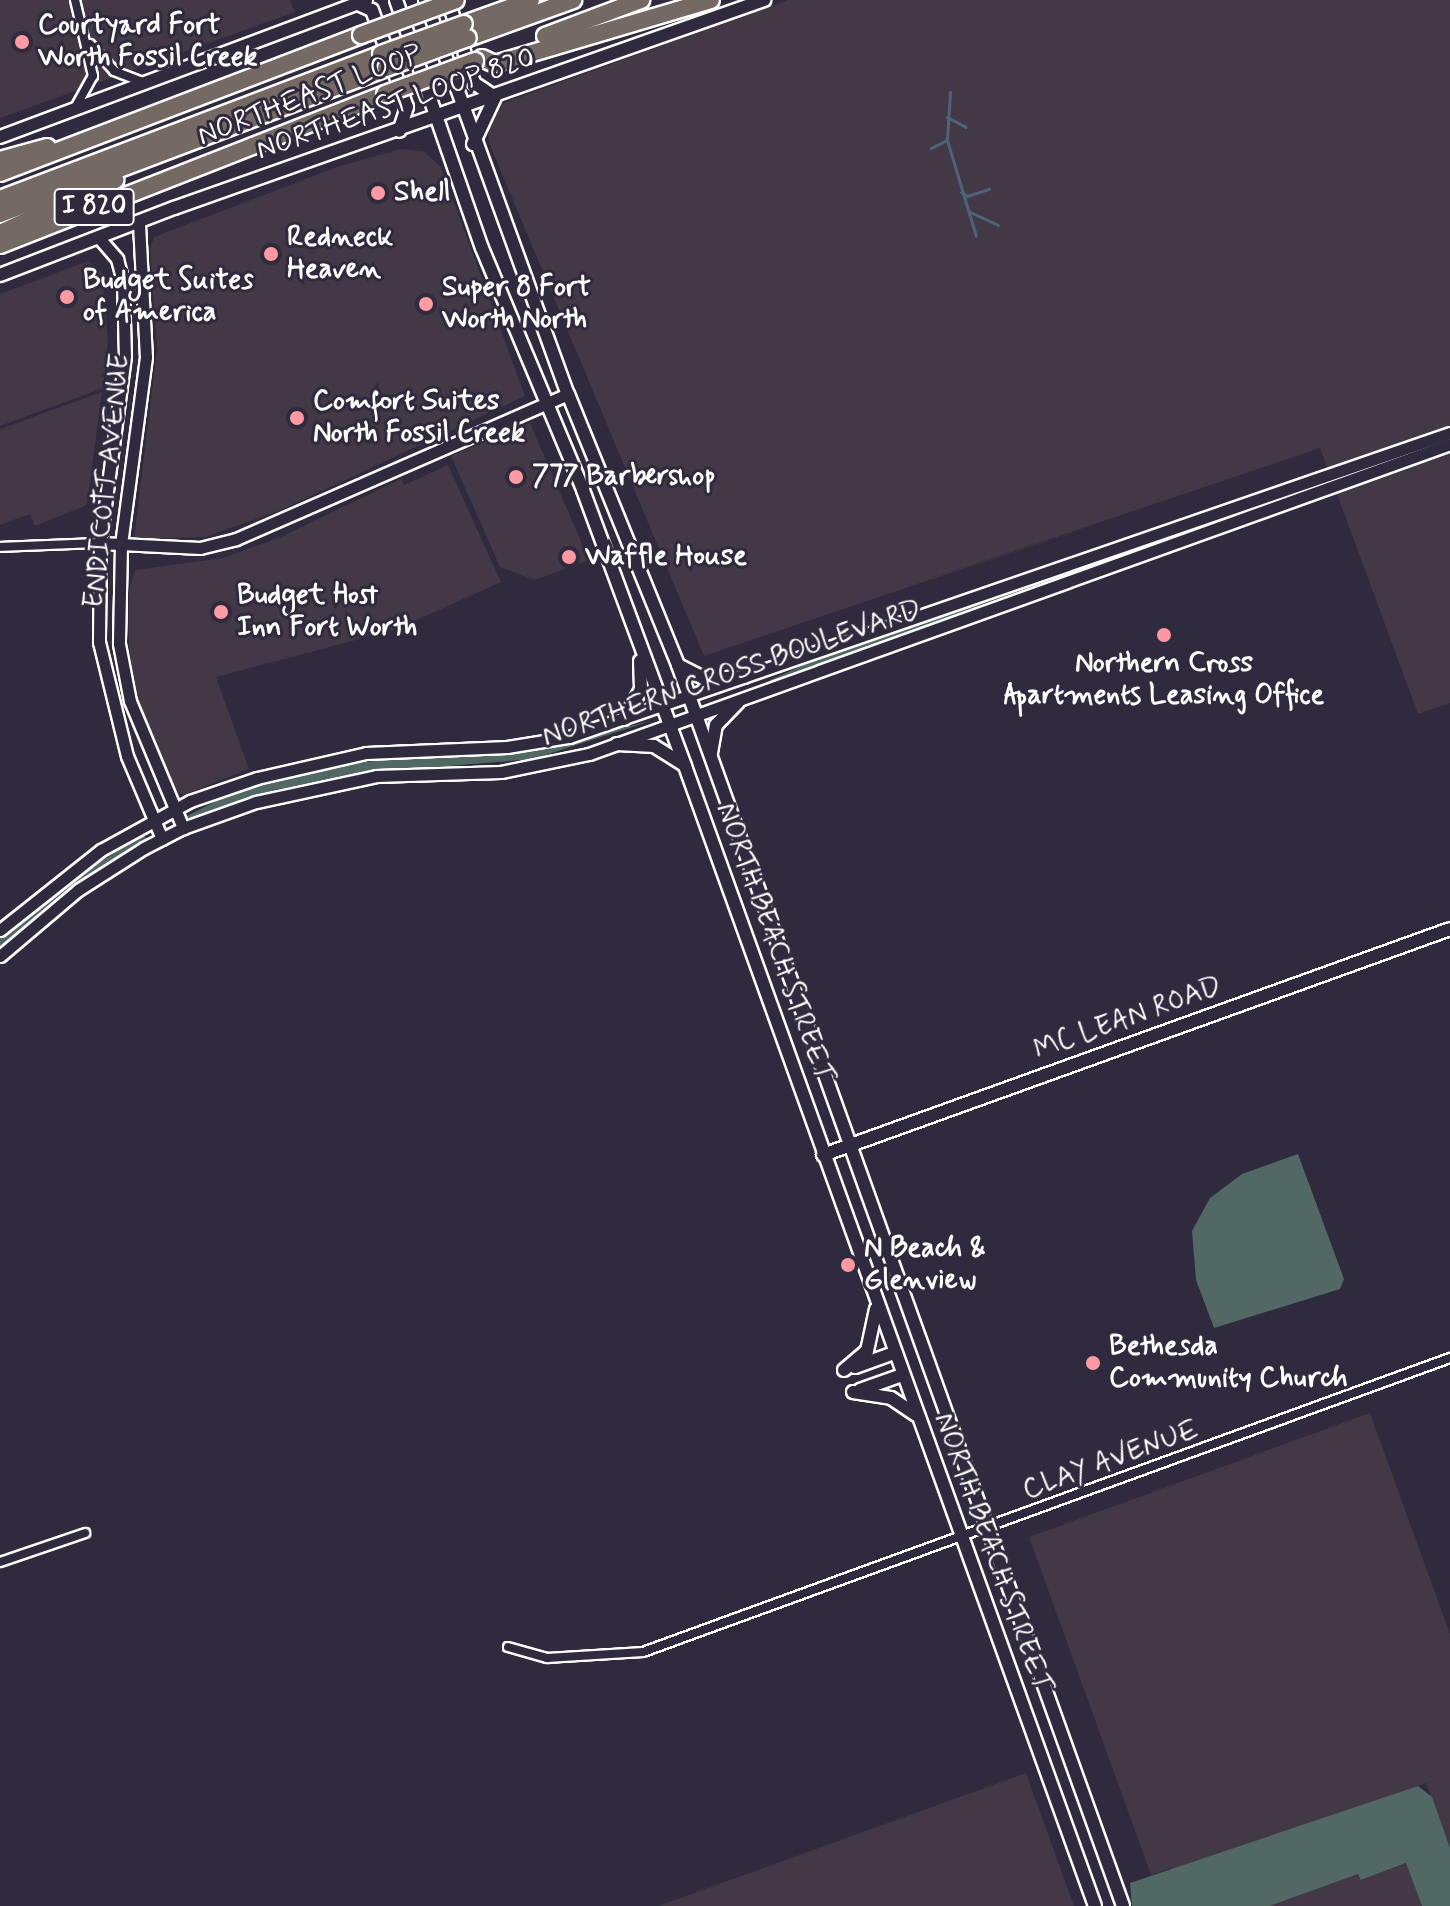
<!DOCTYPE html>
<style>
body{margin:0}
#map{position:relative;width:1450px;height:1906px;overflow:hidden;background:#2f2a3d;font-family:Mynerve,sans-serif}
div>[style]{position:absolute}
.built>*{inset:0;background:#423846}
.green>*{inset:0;background:#526864}
.stream>*{height:3px;margin:-1.5px;padding:0 1.5px;transform-origin:1.5px;border-radius:1.5px;background:#4d6478}
.roads{filter:drop-shadow(2px 0 #fff) drop-shadow(-2px 0 #fff) drop-shadow(0 2px #fff) drop-shadow(0 -2px #fff)}
.minor>*{height:8px;margin:-4px;padding:0 4px;transform-origin:4px;border-radius:4px;background:#2f2a3d}
.tertiary>*{height:11px;margin:-5.5px;padding:0 5.5px;transform-origin:5.5px;border-radius:5.5px;background:#2f2a3d}
.secondary>*{height:12px;margin:-6px;padding:0 6px;transform-origin:6px;border-radius:6px;background:#2f2a3d}
.motorway>*{height:16px;margin:-8px;padding:0 8px;transform-origin:8px;border-radius:8px;background:#756964}
.bridges{filter:drop-shadow(2px 0 #fff) drop-shadow(-2px 0 #fff) drop-shadow(0 2px #fff) drop-shadow(0 -2px #fff)}
.motorway-bridge>*{height:16px;margin:-8px;padding:0 8px;transform-origin:8px;border-radius:8px;background:#756964}
.dots>*{width:22px;height:22px;translate:-50% -50%;box-sizing:border-box;border:4px solid #2f2a3d;border-radius:50%}
span{translate:-50% -50%;white-space:nowrap;text-align:center;line-height:1.15;-webkit-text-stroke:6px #2f2a3d;paint-order:stroke}
.shield-label span{padding:2px 6px;background:#2f2a3d;border:2px solid;border-radius:6px;-webkit-text-stroke-width:0}
.shield-label{font-size:26px;color:#fff;font-weight:700}
.poi-label{font-size:28px;color:#fff;font-weight:700}
.left{translate:0 -50%;text-align:left}
.street-label{font-size:28px;color:#fff}
</style>
<div id="map">
<div class="built">
<i style="clip-path:polygon(0 0,290px 0,295px 12px,0 118px)"></i>
<i style="clip-path:polygon(788px 0,1450px 0,1450px 703px,1418px 714px,1320px 448px,704px 656px,489px 143px,488px 125px,503px 103px)"></i>
<i style="clip-path:polygon(401px 149px,423px 151px,441px 167px,525px 396px,279px 511px,205px 537px,134px 539px,157px 350px,150px 249px,154px 237px,340px 166px)"></i>
<i style="clip-path:polygon(88px 261px,102px 272px,108px 341px,103px 388px,0 426px,0 294px)"></i>
<i style="clip-path:polygon(102px 392px,87px 505px,35px 526px,30px 514px,0 525px,0 429px)"></i>
<i style="clip-path:polygon(530px 423px,589px 560px,535px 580px,500px 567px,451px 456px)"></i>
<i style="clip-path:polygon(448px 465px,501px 582px,397px 629px,216px 677px,249px 769px,183px 795px,172px 789px,138px 704px,129px 648px,129px 591px,135px 570px,223px 558px,283px 536px,401px 479px,404px 485px)"></i>
<i style="clip-path:polygon(1370px 1413px,1450px 1634px,1450px 1848px,1426px 1783px,1172px 1873px,1171px 1868px,1151px 1875px,1029px 1537px)"></i>
<i style="clip-path:polygon(1026px 1773px,1074px 1906px,658px 1906px)"></i>
<i style="clip-path:polygon(1407px 1863px,1422px 1906px,1269px 1906px,1359px 1873px,1362px 1880px)"></i>
</div>
<div class="green">
<i style="clip-path:polygon(1003px 591px,976px 607px,770px 685px,770px 680px,849px 645px)"></i>
<i style="clip-path:polygon(651px 721px,533px 759px,353px 774px,275px 790px,195px 819px,185px 817px,230px 794px,322px 768px,396px 758px,510px 754px)"></i>
<i style="clip-path:polygon(143px 834px,146px 838px,81px 881px,0 951px,0 937px,53px 893px)"></i>
<i style="clip-path:polygon(1298px 1154px,1344px 1279px,1340px 1289px,1214px 1328px,1196px 1280px,1192px 1231px,1210px 1198px,1242px 1174px)"></i>
<i style="clip-path:polygon(1418px 1786px,1432px 1797px,1450px 1848px,1450px 1906px,1422px 1906px,1406px 1863px,1361px 1880px,1358px 1874px,1269px 1906px,1132px 1906px,1130px 1883px)"></i>
</div>
<div class="stream">
<i style="left:950px;top:92px;width:48px;rotate:93.6deg"></i>
<i style="left:947px;top:140px;width:100px;rotate:73.2deg"></i>
<i style="left:947px;top:117px;width:21px;rotate:28deg"></i>
<i style="left:931px;top:148px;width:18px;rotate:-27deg"></i>
<i style="left:961px;top:192px;width:7px;rotate:34deg"></i>
<i style="left:967px;top:196px;width:23px;rotate:-18deg"></i>
<i style="left:968px;top:211px;width:33px;rotate:25deg"></i>
</div>
<div class="roads">
<div class="minor">
<i style="left:90px;top:44px;width:36px;rotate:48deg"></i>
<i style="left:114px;top:71px;width:30px;rotate:21deg"></i>
<i style="left:75px;top:108px;width:37px;rotate:-61deg"></i>
<i style="left:93px;top:76px;width:78px;rotate:-103.3deg"></i>
<i style="left:0;top:547px;width:100px;rotate:-2.3deg"></i>
<i style="left:0;top:1562px;width:90px;rotate:-18.8deg"></i>
<i style="left:508px;top:1647px;width:41px;rotate:15.8deg"></i>
<i style="left:547px;top:1658px;width:96px;rotate:-3.6deg"></i>
<i style="left:643px;top:1652px;width:859px;rotate:-20.02deg"></i>
</div>
<div class="tertiary">
<i style="left:139px;top:224px;width:133px;rotate:87deg"></i>
<i style="left:146px;top:357px;width:190px;rotate:97.6deg"></i>
<i style="left:121px;top:545px;width:99px;rotate:91.2deg"></i>
<i style="left:119px;top:644px;width:58px;rotate:79.1deg"></i>
<i style="left:130px;top:701px;width:138px;rotate:67.3deg"></i>
<i style="left:99px;top:238px;width:28px;rotate:49deg"></i>
<i style="left:117px;top:259px;width:24px;rotate:75deg"></i>
<i style="left:123px;top:282px;width:74px;rotate:88.5deg"></i>
<i style="left:125px;top:356px;width:189px;rotate:97.6deg"></i>
<i style="left:100px;top:543px;width:99px;rotate:90.6deg"></i>
<i style="left:99px;top:642px;width:117px;rotate:76.2deg"></i>
<i style="left:127px;top:756px;width:90px;rotate:67.1deg"></i>
<i style="left:100px;top:543px;width:100px;rotate:2.9deg"></i>
<i style="left:200px;top:548px;width:37px;rotate:-14deg"></i>
<i style="left:236px;top:539px;width:362px;rotate:-23.6deg"></i>
<i style="left:0;top:930px;width:129px;rotate:-38.4deg"></i>
<i style="left:101px;top:850px;width:102px;rotate:-28.8deg"></i>
<i style="left:190px;top:801px;width:71px;rotate:-18.9deg"></i>
<i style="left:257px;top:778px;width:112px;rotate:-12.9deg"></i>
<i style="left:366px;top:753px;width:141px;rotate:-2.4deg"></i>
<i style="left:507px;top:747px;width:63px;rotate:-9.2deg"></i>
<i style="left:569px;top:737px;width:932px;rotate:-19.04deg"></i>
<i style="left:0;top:956px;width:102px;rotate:-40.2deg"></i>
<i style="left:78px;top:890px;width:78px;rotate:-32.5deg"></i>
<i style="left:144px;top:848px;width:44px;rotate:-27.1deg"></i>
<i style="left:183px;top:828px;width:77px;rotate:-19.6deg"></i>
<i style="left:256px;top:802px;width:123px;rotate:-12.2deg"></i>
<i style="left:376px;top:776px;width:125px;rotate:-1.8deg"></i>
<i style="left:501px;top:772px;width:90px;rotate:-11.6deg"></i>
<i style="left:589px;top:754px;width:915px;rotate:-19.8deg"></i>
</div>
<div class="secondary">
<i style="left:396px;top:0;width:262px;rotate:70.9deg"></i>
<i style="left:482px;top:248px;width:262px;rotate:67.3deg"></i>
<i style="left:583px;top:490px;width:294px;rotate:69.7deg"></i>
<i style="left:685px;top:766px;width:1211px;rotate:70.22deg"></i>
<i style="left:425px;top:0;width:419px;rotate:70.1deg"></i>
<i style="left:568px;top:394px;width:292px;rotate:67.9deg"></i>
<i style="left:678px;top:665px;width:1318px;rotate:70.27deg"></i>
<i style="left:448px;top:0;width:87px;rotate:72.6deg"></i>
<i style="left:474px;top:83px;width:25px;rotate:34deg"></i>
<i style="left:356px;top:3px;width:17px;rotate:24deg"></i>
<i style="left:372px;top:10px;width:103px;rotate:70.2deg"></i>
<i style="left:407px;top:107px;width:25px;rotate:108deg"></i>
<i style="left:0;top:137px;width:391px;rotate:-20.5deg"></i>
<i style="left:473px;top:144px;width:52px;rotate:-64.9deg"></i>
<i style="left:0;top:275px;width:186px;rotate:-21.1deg"></i>
<i style="left:174px;top:208px;width:626px;rotate:-19.42deg"></i>
<i style="left:678px;top:665px;width:31px;rotate:27deg"></i>
<i style="left:706px;top:679px;width:38px;rotate:-3deg"></i>
<i style="left:624px;top:719px;width:34px;rotate:-60deg"></i>
<i style="left:641px;top:689px;width:28px;rotate:-92deg"></i>
<i style="left:617px;top:744px;width:37px;rotate:3deg"></i>
<i style="left:654px;top:746px;width:36px;rotate:32deg"></i>
<i style="left:711px;top:753px;width:28px;rotate:-80deg"></i>
<i style="left:716px;top:725px;width:32px;rotate:-46deg"></i>
<i style="left:823px;top:1155px;width:666px;rotate:-19.82deg"></i>
<i style="left:855px;top:1367px;width:41px;rotate:-19.7deg"></i>
<i style="left:844px;top:1370px;width:30px;rotate:-40deg"></i>
<i style="left:867px;top:1351px;width:43px;rotate:-77.9deg"></i>
<i style="left:860px;top:1390px;width:45px;rotate:-19.7deg"></i>
<i style="left:853px;top:1392px;width:38px;rotate:9deg"></i>
<i style="left:891px;top:1398px;width:30px;rotate:34deg"></i>
</div>
<div class="motorway">
<i style="left:464px;top:24px;width:71px;rotate:-19.7deg"></i>
<i style="left:545px;top:36px;width:103px;rotate:-20.6deg"></i>
<i style="left:468px;top:38px;width:112px;rotate:-19.9deg"></i>
<i style="left:482px;top:58px;width:14px;rotate:25deg"></i>
<i style="left:495px;top:64px;width:225px;rotate:-16.5deg"></i>
<i style="left:0;top:160px;width:49px;rotate:-15.5deg"></i>
<i style="left:0;top:173px;width:386px;rotate:-20.9deg"></i>
<i style="left:0;top:199px;width:408px;rotate:-20.8deg"></i>
<i style="left:0;top:214px;width:413px;rotate:-20.7deg"></i>
<i style="left:0;top:233px;width:127px;rotate:-24.7deg"></i>
<i style="left:0;top:245px;width:414px;rotate:-21.4deg"></i>
</div>
</div>
<div class="bridges">
<div class="motorway-bridge">
<i style="left:361px;top:35px;width:101px;rotate:-20.2deg"></i>
<i style="left:381px;top:54px;width:88px;rotate:-19.9deg"></i>
<i style="left:386px;top:68px;width:87px;rotate:-20.1deg"></i>
<i style="left:385px;top:94px;width:96px;rotate:-20.1deg"></i>
</div>
</div>
<div class="dots">
<i style="left:22px;top:42px;background:#ff9aa2"></i>
<i style="left:378px;top:193px;background:#ff9aa2"></i>
<i style="left:271px;top:254px;background:#ff9aa2"></i>
<i style="left:67px;top:297px;background:#ff9aa2"></i>
<i style="left:426px;top:304px;background:#ff9aa2"></i>
<i style="left:297px;top:418px;background:#ff9aa2"></i>
<i style="left:516px;top:477px;background:#ff9aa2"></i>
<i style="left:569px;top:557px;background:#ff9aa2"></i>
<i style="left:221px;top:612px;background:#ff9aa2"></i>
<i style="left:1164px;top:635px;background:#ff9aa2"></i>
<i style="left:848px;top:1265px;background:#ff9aa2"></i>
<i style="left:1093px;top:1363px;background:#ff9aa2"></i>
</div>
<div class="shield-label">
<span style="left:94px;top:207px">I 820</span>
</div>
<div class="poi-label">
<span class="left" style="left:38px;top:42px">Courtyard Fort<br>Worth Fossil Creek</span>
<span class="left" style="left:394px;top:193px">Shell</span>
<span class="left" style="left:287px;top:254px">Redneck<br>Heaven</span>
<span class="left" style="left:83px;top:297px">Budget Suites<br>of America</span>
<span class="left" style="left:442px;top:304px">Super 8 Fort<br>Worth North</span>
<span class="left" style="left:313px;top:418px">Comfort Suites<br>North Fossil Creek</span>
<span class="left" style="left:532px;top:477px">777 Barbershop</span>
<span class="left" style="left:585px;top:557px">Waffle House</span>
<span class="left" style="left:237px;top:612px">Budget Host<br>Inn Fort Worth</span>
<span style="left:1164px;top:680px">Northern Cross<br>Apartments Leasing Office</span>
<span class="left" style="left:864px;top:1265px">N Beach &amp;<br>Glenview</span>
<span class="left" style="left:1109px;top:1363px">Bethesda<br>Community Church</span>
</div>
<div class="street-label">
<span style="left:310px;top:96px;rotate:-21deg">NORTHEAST LOOP</span>
<span style="left:396px;top:105px;rotate:-19deg">NORTHEAST LOOP 820</span>
<span style="left:108px;top:481px;rotate:-84deg">ENDICOTT AVENUE</span>
<span style="left:732px;top:674px;rotate:-19deg">NORTHERN CROSS BOULEVARD</span>
<span style="left:774px;top:943px;rotate:70deg">NORTH BEACH STREET</span>
<span style="left:1128px;top:1019px;rotate:-20deg">MC LEAN ROAD</span>
<span style="left:1111px;top:1461px;rotate:-20deg">CLAY AVENUE</span>
<span style="left:992px;top:1553px;rotate:70deg">NORTH BEACH STREET</span>
</div>
</div>
